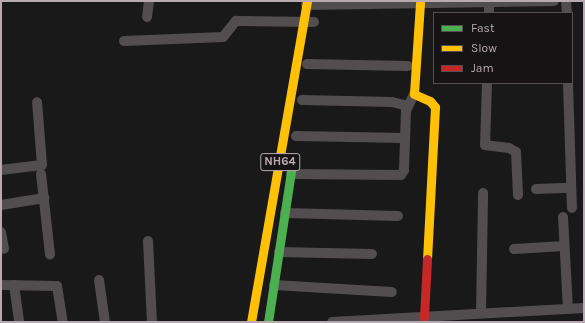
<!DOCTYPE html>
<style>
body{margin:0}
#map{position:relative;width:585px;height:323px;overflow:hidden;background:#191919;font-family:Karla,sans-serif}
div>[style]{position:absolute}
.street>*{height:10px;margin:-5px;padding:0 5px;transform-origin:5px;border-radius:5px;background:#524d4f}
.fast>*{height:9px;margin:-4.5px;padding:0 4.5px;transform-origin:4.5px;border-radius:4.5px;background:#4caf50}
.slow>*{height:9px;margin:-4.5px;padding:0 4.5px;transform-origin:4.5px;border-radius:4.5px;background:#ffc107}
.jam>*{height:9px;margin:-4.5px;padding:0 4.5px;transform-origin:4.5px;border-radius:4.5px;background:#c62828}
span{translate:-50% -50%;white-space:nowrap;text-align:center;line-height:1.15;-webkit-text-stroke:3px #151313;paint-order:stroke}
.shield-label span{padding:1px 3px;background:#151313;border:1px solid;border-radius:3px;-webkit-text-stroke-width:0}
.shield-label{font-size:12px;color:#b9aab1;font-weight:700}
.frame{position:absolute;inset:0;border:2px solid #b9aab1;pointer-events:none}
.legend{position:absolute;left:433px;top:12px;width:140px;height:72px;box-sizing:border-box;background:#151313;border:1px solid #574f52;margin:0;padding:5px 7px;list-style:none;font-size:12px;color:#b9aab1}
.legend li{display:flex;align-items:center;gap:8px;height:20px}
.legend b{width:20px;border:1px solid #574f52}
</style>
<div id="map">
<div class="street">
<i style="left:566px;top:1px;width:12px;rotate:85deg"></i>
<i style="left:306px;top:5px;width:248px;rotate:-0.9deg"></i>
<i style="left:489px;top:13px;width:10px;rotate:-90deg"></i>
<i style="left:147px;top:17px;width:16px;rotate:-83deg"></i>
<i style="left:124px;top:41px;width:99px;rotate:-2.3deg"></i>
<i style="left:223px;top:37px;width:21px;rotate:-51deg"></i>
<i style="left:236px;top:21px;width:6px"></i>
<i style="left:242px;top:21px;width:72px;rotate:0.8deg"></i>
<i style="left:307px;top:64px;width:101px;rotate:1.1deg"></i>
<i style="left:487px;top:83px;width:62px;rotate:91.8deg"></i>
<i style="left:485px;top:145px;width:24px;rotate:7deg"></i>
<i style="left:509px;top:148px;width:8px;rotate:30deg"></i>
<i style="left:516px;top:152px;width:43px;rotate:87.3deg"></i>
<i style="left:568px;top:83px;width:125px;rotate:88.2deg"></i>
<i style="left:302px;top:100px;width:90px;rotate:1.3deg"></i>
<i style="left:392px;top:102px;width:16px;rotate:14deg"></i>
<i style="left:296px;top:136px;width:109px;rotate:1.1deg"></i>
<i style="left:1px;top:170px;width:41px;rotate:-7deg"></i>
<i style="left:42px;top:165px;width:63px;rotate:-94.5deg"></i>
<i style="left:41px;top:174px;width:81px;rotate:83.6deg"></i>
<i style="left:291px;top:174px;width:110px;rotate:0.5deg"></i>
<i style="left:401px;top:175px;width:6px;rotate:-59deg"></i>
<i style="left:404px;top:170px;width:59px;rotate:-88.1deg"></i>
<i style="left:406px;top:111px;width:19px;rotate:-65deg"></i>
<i style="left:536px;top:189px;width:34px;rotate:-2deg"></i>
<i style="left:1px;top:205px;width:44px;rotate:-9.2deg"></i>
<i style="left:285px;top:213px;width:113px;rotate:1.5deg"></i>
<i style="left:563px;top:217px;width:92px;rotate:86.9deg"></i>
<i style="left:1px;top:232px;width:17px;rotate:80deg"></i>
<i style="left:148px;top:241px;width:81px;rotate:87.2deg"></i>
<i style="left:514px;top:249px;width:50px;rotate:-3.4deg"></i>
<i style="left:279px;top:252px;width:93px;rotate:1.2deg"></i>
<i style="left:99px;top:280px;width:42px;rotate:81.9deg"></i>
<i style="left:1px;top:285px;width:56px;rotate:1deg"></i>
<i style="left:57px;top:286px;width:36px;rotate:81deg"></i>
<i style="left:14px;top:285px;width:37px;rotate:82deg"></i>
<i style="left:274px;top:285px;width:118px;rotate:3.4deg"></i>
<i style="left:481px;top:313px;width:120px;rotate:-89deg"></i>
<i style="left:332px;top:322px;width:252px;rotate:-3.2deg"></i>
</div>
<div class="fast">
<i style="left:268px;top:322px;width:166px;rotate:-81.3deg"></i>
</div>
<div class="slow">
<i style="left:420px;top:3px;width:91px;rotate:93.8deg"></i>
<i style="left:414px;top:94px;width:17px;rotate:24deg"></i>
<i style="left:430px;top:101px;width:8px;rotate:50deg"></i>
<i style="left:435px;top:107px;width:152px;rotate:93deg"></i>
<i style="left:251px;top:322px;width:326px;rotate:-80.1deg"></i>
</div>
<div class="jam">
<i style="left:424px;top:317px;width:58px;rotate:-87deg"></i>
</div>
<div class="shield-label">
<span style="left:280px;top:162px">NH64</span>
</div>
<div class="frame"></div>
<ul class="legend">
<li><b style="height:5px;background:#4caf50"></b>Fast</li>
<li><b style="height:5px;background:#ffc107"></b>Slow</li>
<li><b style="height:5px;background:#c62828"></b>Jam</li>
</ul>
</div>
